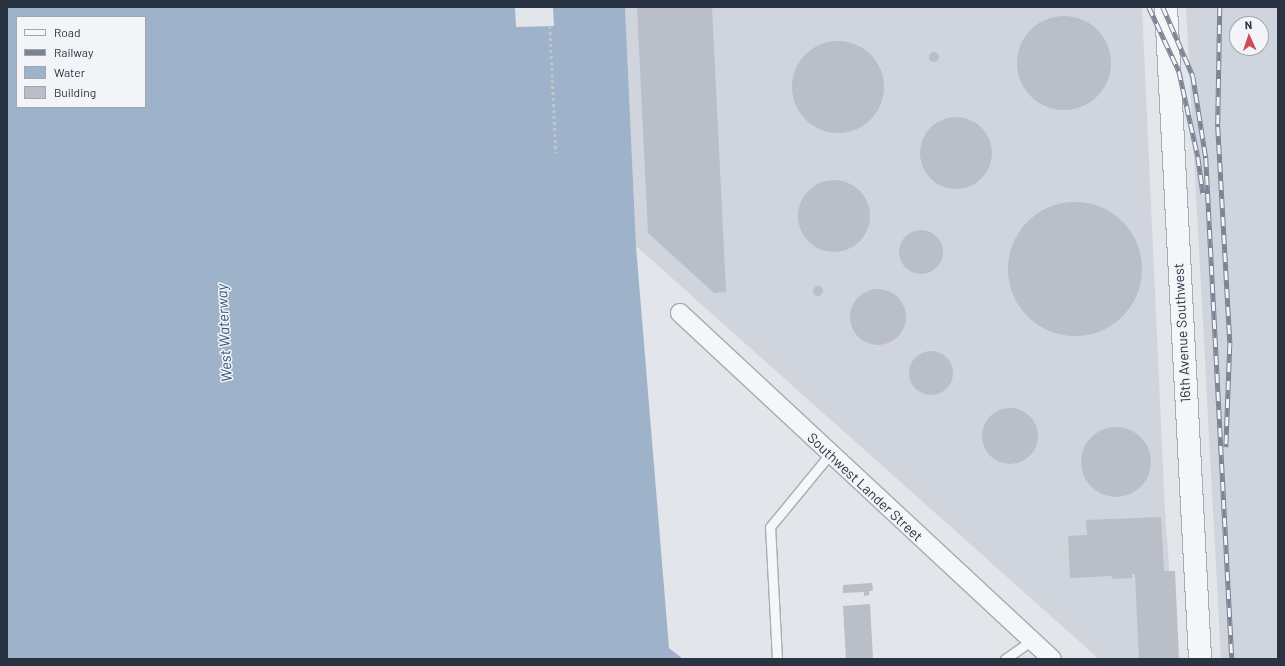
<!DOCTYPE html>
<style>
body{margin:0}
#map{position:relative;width:1285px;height:666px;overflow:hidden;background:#e2e5ea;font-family:Barlow,sans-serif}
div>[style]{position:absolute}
.built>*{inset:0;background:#d0d4dc}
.water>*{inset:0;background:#9eb2ca}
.pier>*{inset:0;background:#e2e5ea}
.building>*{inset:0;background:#b9bec7}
.round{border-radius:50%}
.path>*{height:2.5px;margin-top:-1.25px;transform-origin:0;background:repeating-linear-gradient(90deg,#c0c3c9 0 3px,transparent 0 6px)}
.roads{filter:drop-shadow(1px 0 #a7acb4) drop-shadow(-1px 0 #a7acb4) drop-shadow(0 1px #a7acb4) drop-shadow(0 -1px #a7acb4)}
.service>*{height:9px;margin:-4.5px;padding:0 4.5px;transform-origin:4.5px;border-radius:4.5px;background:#f5f6f8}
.minor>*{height:18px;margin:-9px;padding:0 9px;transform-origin:9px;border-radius:9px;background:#f5f6f8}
.tertiary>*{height:22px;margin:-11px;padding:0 11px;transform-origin:11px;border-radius:11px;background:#f5f6f8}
.rail>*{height:4.5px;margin-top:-2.25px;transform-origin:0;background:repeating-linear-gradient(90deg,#f2f4f8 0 9px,#7c8494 0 18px);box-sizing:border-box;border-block:1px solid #7c8494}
span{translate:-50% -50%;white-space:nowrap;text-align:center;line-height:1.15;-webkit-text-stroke:3px #f2f4f8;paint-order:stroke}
.street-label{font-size:14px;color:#2a3342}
.water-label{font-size:15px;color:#345176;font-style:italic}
.frame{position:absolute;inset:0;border:8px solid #2a3342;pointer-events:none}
.legend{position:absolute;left:16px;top:16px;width:130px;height:92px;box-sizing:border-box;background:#f2f4f8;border:1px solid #a2a7af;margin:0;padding:5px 7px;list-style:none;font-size:12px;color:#2a3342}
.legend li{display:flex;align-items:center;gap:8px;height:20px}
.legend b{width:20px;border:1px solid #a2a7af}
.north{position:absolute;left:1229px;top:16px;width:40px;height:40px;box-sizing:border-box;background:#f2f4f8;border:1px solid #a2a7af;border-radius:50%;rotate:357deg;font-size:11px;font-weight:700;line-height:16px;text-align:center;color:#2a3342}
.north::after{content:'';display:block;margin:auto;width:14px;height:18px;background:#cd495c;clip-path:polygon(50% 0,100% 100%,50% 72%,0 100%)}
</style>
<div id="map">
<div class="built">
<i style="clip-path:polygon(625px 7px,1142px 7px,1165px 512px,1176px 659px,1099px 659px,636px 246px)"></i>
<i style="clip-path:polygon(evenodd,1186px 7px,1278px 7px,1278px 659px,1221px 659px,1186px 7px,1237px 24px,1261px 24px,1261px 48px,1237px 48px,1237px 24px)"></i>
</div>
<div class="water">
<i style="clip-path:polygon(evenodd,7px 7px,625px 7px,636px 246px,669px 648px,683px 659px,7px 659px,7px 7px,17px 17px,145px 17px,145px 107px,17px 107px,17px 17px)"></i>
</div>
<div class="pier">
<i style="clip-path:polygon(515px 7px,553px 7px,554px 26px,516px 27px)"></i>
</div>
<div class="building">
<i style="clip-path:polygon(637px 7px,712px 7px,726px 292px,714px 293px,648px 233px)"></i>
<i class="round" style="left:1017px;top:16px;width:94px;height:94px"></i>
<i class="round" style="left:792px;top:41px;width:92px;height:92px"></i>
<i class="round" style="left:929px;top:52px;width:10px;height:10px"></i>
<i class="round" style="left:920px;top:117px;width:72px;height:72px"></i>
<i class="round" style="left:798px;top:180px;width:72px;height:72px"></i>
<i class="round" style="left:1008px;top:202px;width:134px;height:134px"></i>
<i class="round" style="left:899px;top:230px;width:44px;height:44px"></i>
<i class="round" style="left:813px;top:286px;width:10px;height:10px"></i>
<i class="round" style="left:850px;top:289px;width:56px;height:56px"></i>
<i class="round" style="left:909px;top:351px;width:44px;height:44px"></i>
<i class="round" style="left:982px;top:408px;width:56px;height:56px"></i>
<i class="round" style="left:1081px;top:427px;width:70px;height:70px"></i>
<i style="clip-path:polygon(1161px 517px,1164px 571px,1175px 571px,1179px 659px,1139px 659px,1135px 574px,1132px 574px,1132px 578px,1112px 579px,1112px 576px,1070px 578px,1068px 536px,1087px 535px,1086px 520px)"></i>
<i style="clip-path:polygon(872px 583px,873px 591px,869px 591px,869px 595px,864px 596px,864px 592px,843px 593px,843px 585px)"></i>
<i style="clip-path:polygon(870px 604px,873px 659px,846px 659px,843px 606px)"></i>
</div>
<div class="path">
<i style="left:550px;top:26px;width:127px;rotate:87.3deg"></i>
</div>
<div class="roads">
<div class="service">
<i style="left:777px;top:659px;width:132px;rotate:-93deg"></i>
<i style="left:770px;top:527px;width:94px;rotate:-50.6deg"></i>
<i style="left:1005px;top:659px;width:33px;rotate:-35deg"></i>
</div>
<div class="minor">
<i style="left:680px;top:313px;width:508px;rotate:42.93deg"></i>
</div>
<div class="tertiary">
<i style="left:1166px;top:7px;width:653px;rotate:87.01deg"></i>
</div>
</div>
<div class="rail">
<i style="left:1149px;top:7px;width:71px;rotate:64.9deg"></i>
<i style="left:1179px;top:71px;width:88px;rotate:77.5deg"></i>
<i style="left:1198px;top:157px;width:37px;rotate:82deg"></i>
<i style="left:1163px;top:7px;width:75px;rotate:66.5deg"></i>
<i style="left:1193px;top:76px;width:83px;rotate:81deg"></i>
<i style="left:1206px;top:158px;width:502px;rotate:87.03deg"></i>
<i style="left:1220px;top:7px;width:120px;rotate:91deg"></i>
<i style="left:1218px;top:127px;width:218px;rotate:86.8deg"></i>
<i style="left:1230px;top:345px;width:102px;rotate:92.2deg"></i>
</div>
<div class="street-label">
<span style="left:1182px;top:333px;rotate:-93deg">16th Avenue Southwest</span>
<span style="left:865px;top:487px;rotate:43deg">Southwest Lander Street</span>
</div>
<div class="water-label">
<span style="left:224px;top:333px;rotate:-93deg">West Waterway</span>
</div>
<div class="frame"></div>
<ul class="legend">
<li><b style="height:5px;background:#f5f6f8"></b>Road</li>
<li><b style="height:5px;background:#7c8494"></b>Railway</li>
<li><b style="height:11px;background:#9eb2ca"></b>Water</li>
<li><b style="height:11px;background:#b9bec7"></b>Building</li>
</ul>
<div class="north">N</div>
</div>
